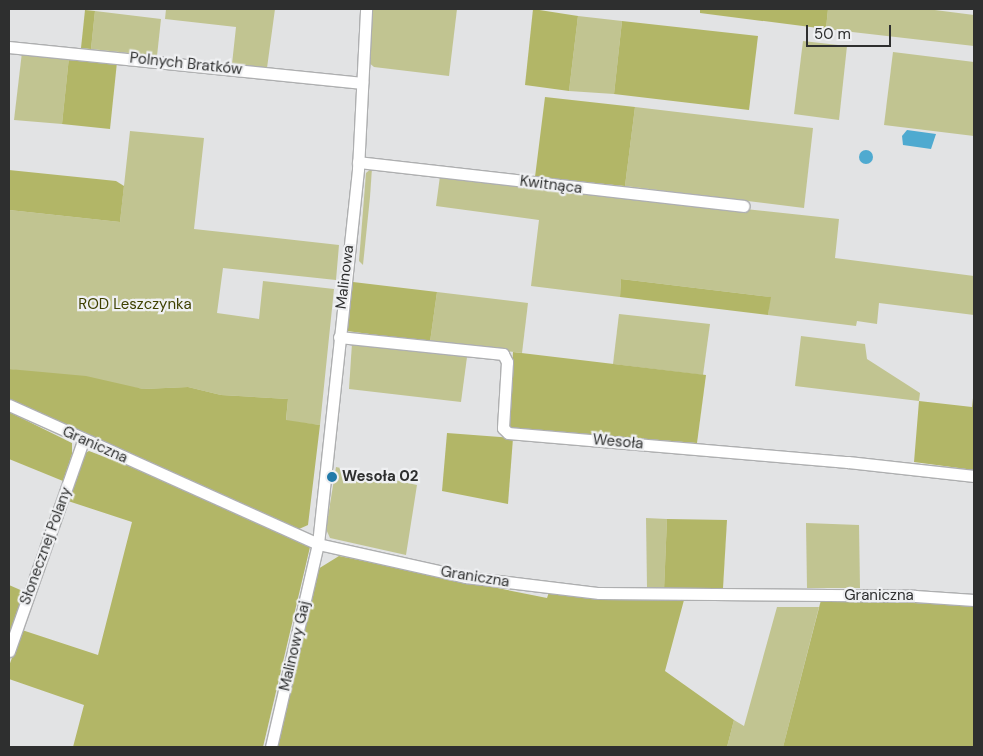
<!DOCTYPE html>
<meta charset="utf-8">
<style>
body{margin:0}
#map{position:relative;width:983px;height:756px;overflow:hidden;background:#e2e3e4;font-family:"DM Sans",sans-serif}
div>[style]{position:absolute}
.green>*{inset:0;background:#c1c491}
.forest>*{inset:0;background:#b2b667}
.water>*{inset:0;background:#4faad0}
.round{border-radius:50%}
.roads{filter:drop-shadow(1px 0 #aeafb0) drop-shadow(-1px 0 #aeafb0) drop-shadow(0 1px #aeafb0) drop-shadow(0 -1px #aeafb0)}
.street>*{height:11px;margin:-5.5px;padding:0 5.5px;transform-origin:5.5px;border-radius:5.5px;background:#fff}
.dots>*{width:14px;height:14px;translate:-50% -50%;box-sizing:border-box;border:2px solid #eff0f2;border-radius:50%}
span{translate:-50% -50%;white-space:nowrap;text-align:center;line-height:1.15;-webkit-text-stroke:4.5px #eff0f2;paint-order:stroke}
.street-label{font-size:15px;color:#2e2f2f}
.park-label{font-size:15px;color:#3e4000}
.poi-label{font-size:15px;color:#2e2f2f;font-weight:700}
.left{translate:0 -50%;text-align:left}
.frame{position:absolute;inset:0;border:10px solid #2e2f2f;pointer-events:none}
.scale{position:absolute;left:806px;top:25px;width:85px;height:22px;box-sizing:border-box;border:2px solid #2e2f2f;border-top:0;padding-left:6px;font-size:15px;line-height:18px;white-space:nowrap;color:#2e2f2f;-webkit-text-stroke:4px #eff0f2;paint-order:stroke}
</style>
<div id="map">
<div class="green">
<i style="clip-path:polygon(166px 9px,275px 9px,267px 68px,232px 64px,236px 27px,165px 19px)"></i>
<i style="clip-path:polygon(372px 9px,457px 9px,449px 76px,374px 67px,368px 62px)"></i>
<i style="clip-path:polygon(828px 9px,927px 9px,974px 15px,974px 46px,826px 29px)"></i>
<i style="clip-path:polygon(95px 11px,161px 19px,157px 56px,91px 49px)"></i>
<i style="clip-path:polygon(578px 16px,622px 21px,614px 94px,569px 91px)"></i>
<i style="clip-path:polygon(803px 41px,847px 46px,839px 120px,794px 114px)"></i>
<i style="clip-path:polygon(22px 52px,69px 57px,62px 124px,14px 120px)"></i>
<i style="clip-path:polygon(893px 52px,974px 62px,974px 136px,884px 125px)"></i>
<i style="clip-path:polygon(635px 107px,813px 128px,804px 208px,625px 186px)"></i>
<i style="clip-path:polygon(130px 131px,204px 138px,194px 229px,339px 245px,336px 280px,223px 268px,217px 313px,259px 319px,263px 281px,334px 289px,320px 425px,286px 421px,288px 399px,221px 395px,188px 387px,143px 389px,9px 369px,9px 210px,120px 222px)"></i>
<i style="clip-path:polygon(372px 168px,370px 197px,363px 265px,359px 261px,366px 173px)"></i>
<i style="clip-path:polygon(440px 176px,839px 219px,835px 258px,974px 276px,974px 315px,879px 303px,877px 324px,857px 321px,856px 326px,768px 315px,770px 297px,621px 279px,620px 297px,531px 286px,539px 220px,436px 206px)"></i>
<i style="clip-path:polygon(437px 292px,528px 303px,522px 353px,430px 342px)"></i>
<i style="clip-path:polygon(619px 314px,710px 324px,703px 375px,613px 364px)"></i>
<i style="clip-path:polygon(801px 336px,865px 344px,867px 359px,920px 393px,919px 401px,795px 386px)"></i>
<i style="clip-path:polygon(352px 343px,467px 357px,461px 402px,349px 389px)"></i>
<i style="clip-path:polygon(336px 467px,417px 485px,406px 555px,330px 538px,326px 529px)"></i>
<i style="clip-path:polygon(646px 518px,667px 519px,664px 590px,647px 587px)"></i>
<i style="clip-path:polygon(806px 523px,859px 525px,860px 588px,807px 588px)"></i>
<i style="clip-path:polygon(777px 607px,819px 607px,783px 747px,727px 747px,734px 720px,744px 726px)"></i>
</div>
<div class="forest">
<i style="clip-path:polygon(533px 9px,578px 16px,569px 91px,525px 85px)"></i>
<i style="clip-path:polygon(700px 9px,828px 9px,826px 29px,700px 13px)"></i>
<i style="clip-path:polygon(85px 10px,95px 11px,91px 49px,81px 48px)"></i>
<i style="clip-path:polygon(622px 21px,758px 36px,749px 110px,614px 94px)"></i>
<i style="clip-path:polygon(69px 57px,117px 62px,110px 129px,62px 124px)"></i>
<i style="clip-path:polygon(545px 97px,635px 107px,625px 186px,535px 177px)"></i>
<i style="clip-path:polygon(9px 170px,116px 181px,124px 186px,120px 222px,9px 210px)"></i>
<i style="clip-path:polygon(621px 279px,771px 297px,768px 315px,620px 297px)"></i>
<i style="clip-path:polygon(353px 282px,437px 292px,430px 342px,347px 331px)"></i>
<i style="clip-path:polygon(513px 352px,706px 375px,697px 443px,509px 428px)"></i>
<i style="clip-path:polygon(9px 369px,86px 376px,143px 389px,188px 387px,221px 395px,288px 399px,286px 420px,320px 425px,308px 525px,299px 529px,124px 456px,9px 399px)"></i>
<i style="clip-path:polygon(974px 389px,974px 470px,914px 462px,919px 401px,972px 407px)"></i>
<i style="clip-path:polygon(9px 412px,72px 443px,72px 454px,63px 481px,9px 459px)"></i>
<i style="clip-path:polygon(447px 433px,513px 438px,508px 504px,442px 491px)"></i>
<i style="clip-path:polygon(89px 451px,220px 501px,310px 547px,263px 747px,73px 747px,84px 705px,9px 679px,9px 666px,22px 630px,98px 655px,132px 522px,68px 501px,83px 454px)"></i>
<i style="clip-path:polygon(667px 519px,727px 520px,723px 588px,664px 590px)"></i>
<i style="clip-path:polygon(339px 556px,547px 598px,549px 592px,593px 599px,684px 600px,665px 671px,734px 720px,727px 747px,277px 747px,318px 569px)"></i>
<i style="clip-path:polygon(9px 585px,25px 592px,9px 636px)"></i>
<i style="clip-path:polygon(821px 600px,974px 605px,974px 747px,783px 747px)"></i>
</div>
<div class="water">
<i style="clip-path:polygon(907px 130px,936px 134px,931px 149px,903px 145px,902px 136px)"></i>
<i class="round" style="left:859px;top:150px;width:14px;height:14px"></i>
</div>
<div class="roads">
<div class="street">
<i style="left:9px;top:47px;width:355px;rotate:5.8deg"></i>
<i style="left:358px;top:162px;width:388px;rotate:6.5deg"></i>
<i style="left:339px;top:337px;width:165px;rotate:5.9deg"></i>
<i style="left:503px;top:354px;width:9px;rotate:63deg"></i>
<i style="left:507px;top:362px;width:66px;rotate:93.5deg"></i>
<i style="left:503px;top:428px;width:7px;rotate:45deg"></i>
<i style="left:508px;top:433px;width:341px;rotate:4.9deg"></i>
<i style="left:848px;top:462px;width:127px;rotate:6.3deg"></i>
<i style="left:9px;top:405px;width:339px;rotate:24.2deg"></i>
<i style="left:318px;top:544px;width:152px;rotate:12.6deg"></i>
<i style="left:466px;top:577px;width:134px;rotate:6.9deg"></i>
<i style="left:599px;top:593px;width:316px;rotate:0.5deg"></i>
<i style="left:915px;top:596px;width:59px;rotate:3.9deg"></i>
<i style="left:9px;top:651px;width:223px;rotate:-70.6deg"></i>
<i style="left:271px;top:747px;width:208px;rotate:-77deg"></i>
<i style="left:318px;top:544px;width:377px;rotate:-83.9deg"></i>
<i style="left:358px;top:169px;width:160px;rotate:-87.1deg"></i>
</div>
</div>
<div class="dots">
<i style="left:332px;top:477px;background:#227aa9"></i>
</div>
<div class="street-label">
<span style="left:186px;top:64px;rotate:6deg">Polnych Bratków</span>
<span style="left:551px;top:185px;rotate:7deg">Kwitnąca</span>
<span style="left:345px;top:277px;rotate:-83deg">Malinowa</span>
<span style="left:618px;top:442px;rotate:5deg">Wesoła</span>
<span style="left:95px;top:445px;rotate:24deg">Graniczna</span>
<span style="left:46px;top:546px;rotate:-70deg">Słonecznej Polany</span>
<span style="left:475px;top:577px;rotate:9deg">Graniczna</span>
<span style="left:879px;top:596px">Graniczna</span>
<span style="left:295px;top:646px;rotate:-77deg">Malinowy Gaj</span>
</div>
<div class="park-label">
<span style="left:135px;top:305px">ROD Leszczynka</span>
</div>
<div class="poi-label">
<span class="left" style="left:342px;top:477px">Wesoła 02</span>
</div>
<div class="frame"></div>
<div class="scale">50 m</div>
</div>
